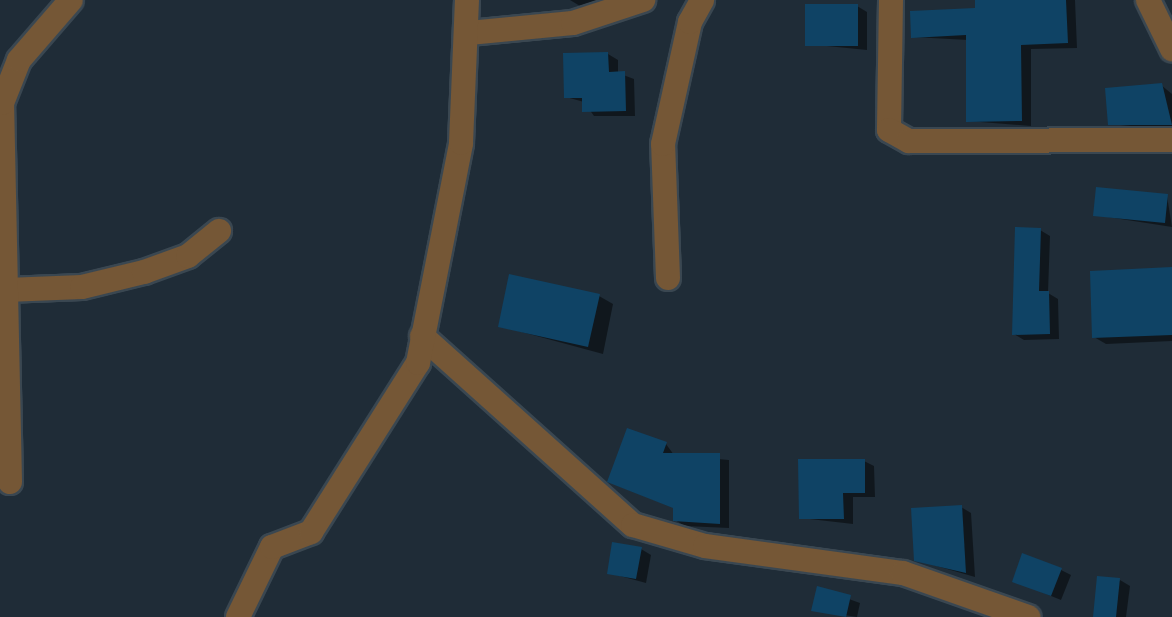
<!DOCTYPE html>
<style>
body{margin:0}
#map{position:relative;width:1172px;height:617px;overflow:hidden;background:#1f2c37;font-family:"Titillium Web",sans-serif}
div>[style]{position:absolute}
.shadow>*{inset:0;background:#0007}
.building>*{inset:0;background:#0f4365}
.roads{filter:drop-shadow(2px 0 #3a4751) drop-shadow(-2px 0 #3a4751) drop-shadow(0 2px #3a4751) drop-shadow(0 -2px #3a4751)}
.street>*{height:24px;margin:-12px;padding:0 12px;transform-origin:12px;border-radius:12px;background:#755736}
span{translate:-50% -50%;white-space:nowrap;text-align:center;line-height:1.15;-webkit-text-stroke:6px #1f2c37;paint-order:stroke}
</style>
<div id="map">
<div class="shadow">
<i style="clip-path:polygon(570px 0,613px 0,580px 6px)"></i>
<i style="clip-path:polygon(977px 0,1075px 0,1077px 48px,1031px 49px,1031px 126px,968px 121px,968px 40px,913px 37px,977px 10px)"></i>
<i style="clip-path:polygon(857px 6px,867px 12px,867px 50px,807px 44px)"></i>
<i style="clip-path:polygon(608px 54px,618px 60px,618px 73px,634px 79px,635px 116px,594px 116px,584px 102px,566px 97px)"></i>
<i style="clip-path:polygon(1161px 85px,1172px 94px,1172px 130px,1110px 124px)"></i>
<i style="clip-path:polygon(1167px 196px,1172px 227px,1095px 215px)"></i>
<i style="clip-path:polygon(1040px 230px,1050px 236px,1048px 293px,1058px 299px,1059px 339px,1024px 340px,1014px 334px)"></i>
<i style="clip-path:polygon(1172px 269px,1172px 341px,1106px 344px,1094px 337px)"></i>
<i style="clip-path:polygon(599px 296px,613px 304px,603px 354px,500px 326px)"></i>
<i style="clip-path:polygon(666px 444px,674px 455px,729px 460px,729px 528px,685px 526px,675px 520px,675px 508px,619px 486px)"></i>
<i style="clip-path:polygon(864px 461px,874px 466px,875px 497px,853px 497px,853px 524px,801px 518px)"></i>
<i style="clip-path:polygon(961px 507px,971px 513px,975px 577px,916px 560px)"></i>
<i style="clip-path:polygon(641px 549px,651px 555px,646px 583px,609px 573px)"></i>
<i style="clip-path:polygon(1061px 570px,1071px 575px,1061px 600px,1014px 581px)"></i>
<i style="clip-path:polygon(1120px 580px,1130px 586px,1126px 617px,1095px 617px)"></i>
<i style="clip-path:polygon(818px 588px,860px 603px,857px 617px,813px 610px)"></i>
</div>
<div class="building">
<i style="clip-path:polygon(975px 0,1066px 0,1068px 43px,1021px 45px,1022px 121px,966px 122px,966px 35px,911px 38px,910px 11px,975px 8px)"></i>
<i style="clip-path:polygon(805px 4px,858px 4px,858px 46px,805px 46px)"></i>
<i style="clip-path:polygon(608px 52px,609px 72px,625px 71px,626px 111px,582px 112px,582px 98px,564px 98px,563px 53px)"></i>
<i style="clip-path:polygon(1162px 83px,1172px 125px,1108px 125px,1105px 88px)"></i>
<i style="clip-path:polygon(1096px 187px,1168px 194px,1165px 223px,1093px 216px)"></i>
<i style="clip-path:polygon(1015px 227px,1041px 228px,1039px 291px,1049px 291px,1050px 334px,1012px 335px)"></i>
<i style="clip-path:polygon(1172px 267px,1172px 335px,1092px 338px,1090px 271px)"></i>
<i style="clip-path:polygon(509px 274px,600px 294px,588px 347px,498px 327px)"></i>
<i style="clip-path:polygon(627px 428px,667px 442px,663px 453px,720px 453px,720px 524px,673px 521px,673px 508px,607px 482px)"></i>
<i style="clip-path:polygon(798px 459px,865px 459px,865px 493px,843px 493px,844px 519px,799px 519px)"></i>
<i style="clip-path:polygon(962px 505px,966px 573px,914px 561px,911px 508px)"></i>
<i style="clip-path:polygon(612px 542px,642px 547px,636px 579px,607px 574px)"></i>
<i style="clip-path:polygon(1022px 553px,1062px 568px,1051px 596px,1012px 582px)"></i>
<i style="clip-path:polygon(1097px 576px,1120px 578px,1116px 617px,1093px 617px)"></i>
<i style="clip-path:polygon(817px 586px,851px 595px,846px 617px,811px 611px)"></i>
</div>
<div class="roads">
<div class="street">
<i style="left:891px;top:0;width:130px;rotate:90.9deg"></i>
<i style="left:889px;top:130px;width:23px;rotate:29deg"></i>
<i style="left:909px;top:141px;width:263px;rotate:-0.2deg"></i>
<i style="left:1148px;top:0;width:55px;rotate:63.9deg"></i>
<i style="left:469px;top:33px;width:104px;rotate:-5.5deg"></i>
<i style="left:573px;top:23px;width:74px;rotate:-18.2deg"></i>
<i style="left:668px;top:278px;width:134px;rotate:-92.1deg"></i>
<i style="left:663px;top:144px;width:125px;rotate:-77.5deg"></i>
<i style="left:690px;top:22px;width:25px;rotate:-61deg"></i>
<i style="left:6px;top:290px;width:76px;rotate:-2.3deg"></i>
<i style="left:82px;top:287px;width:64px;rotate:-13.6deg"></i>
<i style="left:144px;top:272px;width:47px;rotate:-20deg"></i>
<i style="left:188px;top:256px;width:40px;rotate:-39deg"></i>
<i style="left:422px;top:336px;width:283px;rotate:41.9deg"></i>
<i style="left:633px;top:525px;width:75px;rotate:16.3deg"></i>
<i style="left:705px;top:546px;width:200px;rotate:7.8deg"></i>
<i style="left:903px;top:573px;width:133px;rotate:19.4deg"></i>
<i style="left:10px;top:482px;width:379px;rotate:-91.2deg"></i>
<i style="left:2px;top:103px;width:46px;rotate:-68.4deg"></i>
<i style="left:19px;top:60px;width:79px;rotate:-49.1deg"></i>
<i style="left:238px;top:617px;width:78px;rotate:-64.1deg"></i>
<i style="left:272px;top:547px;width:42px;rotate:-21deg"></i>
<i style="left:311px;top:532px;width:200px;rotate:-57.7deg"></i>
<i style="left:418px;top:363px;width:224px;rotate:-78.9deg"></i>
<i style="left:461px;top:143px;width:143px;rotate:-87.6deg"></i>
</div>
</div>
</div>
